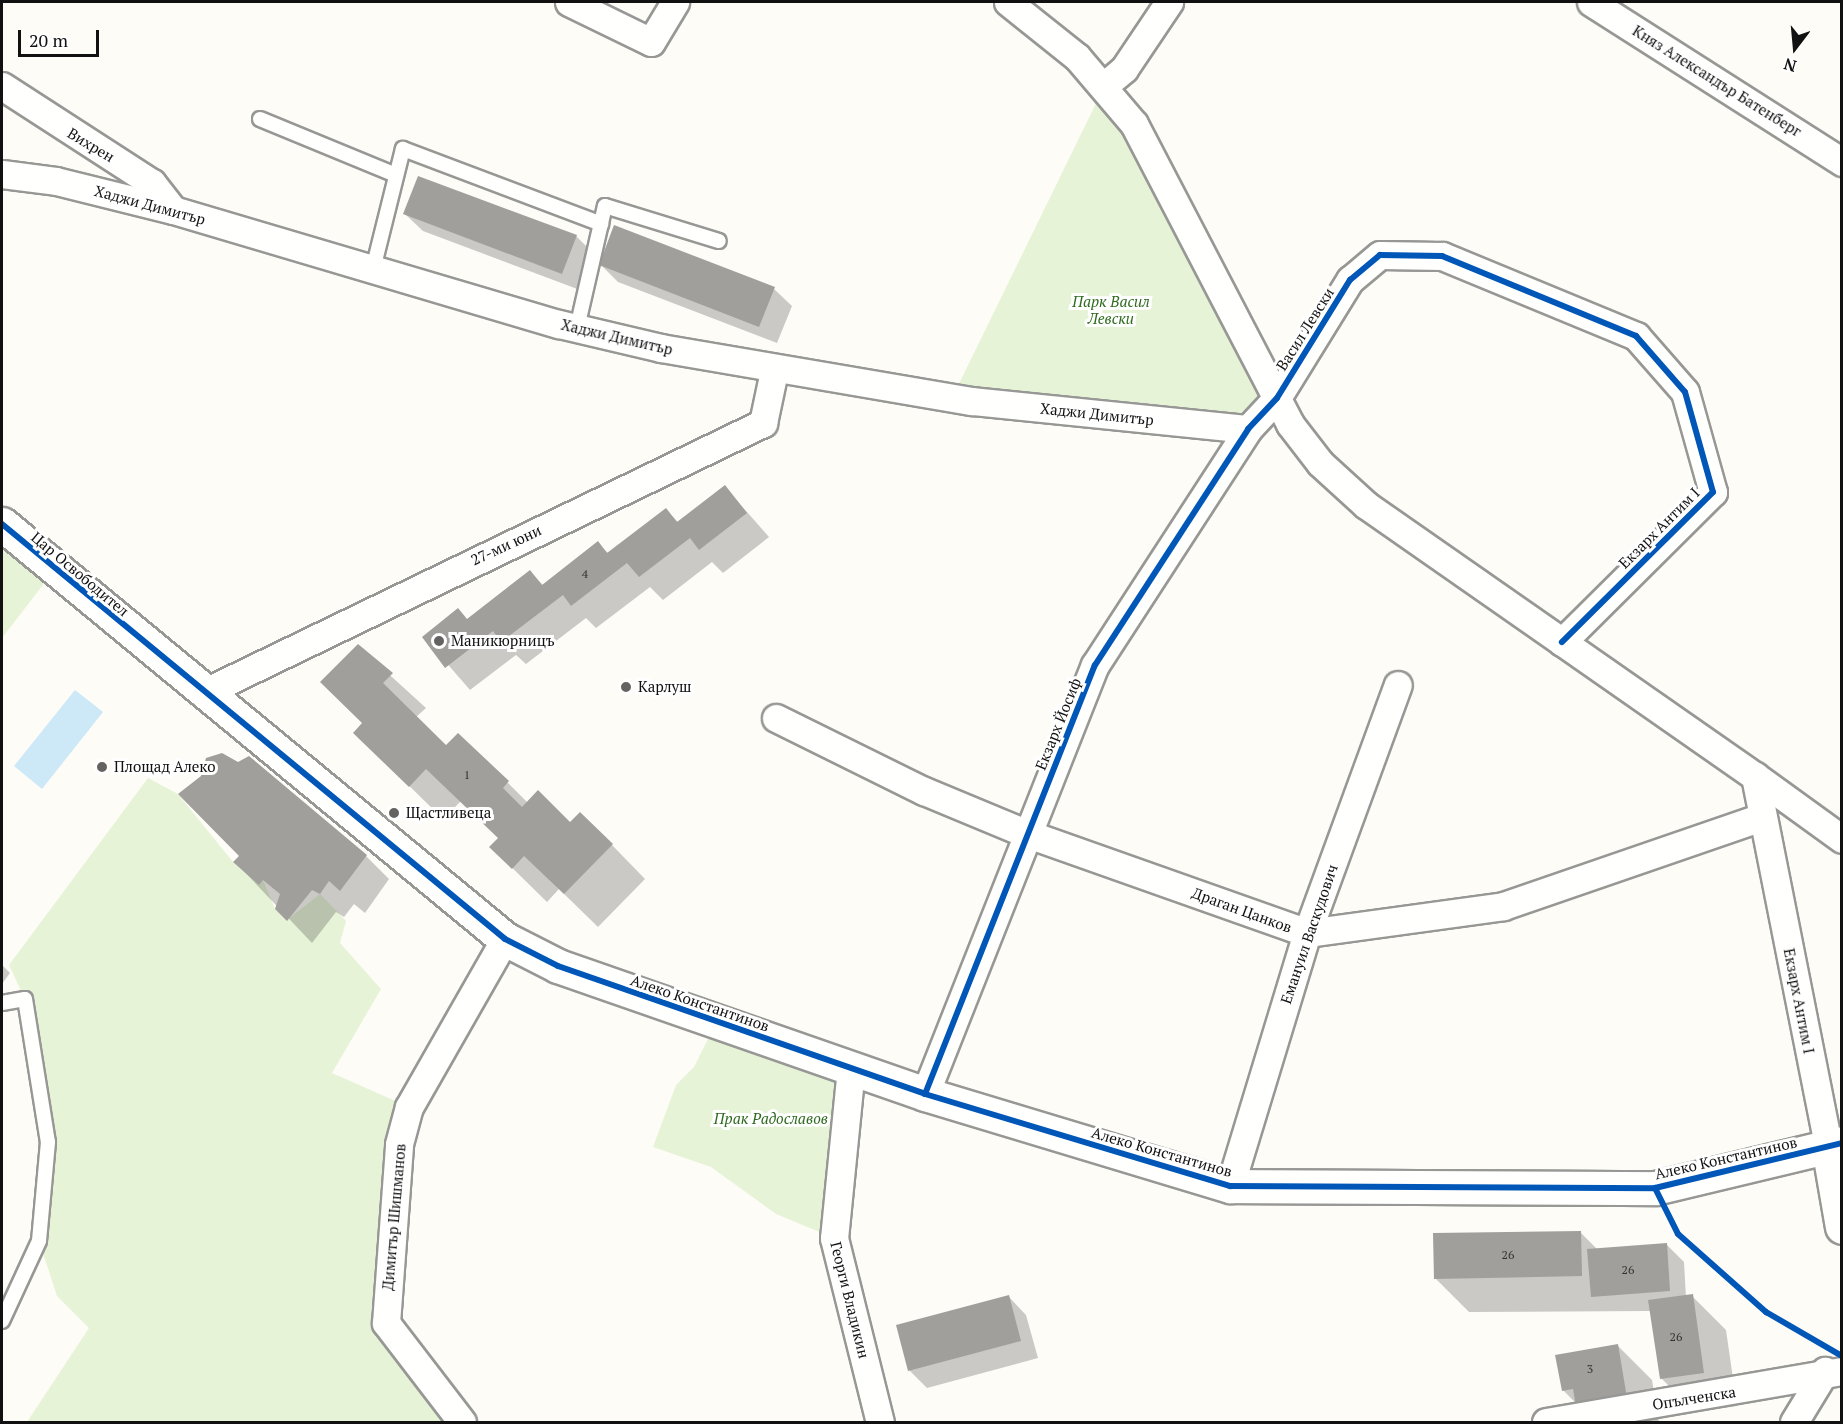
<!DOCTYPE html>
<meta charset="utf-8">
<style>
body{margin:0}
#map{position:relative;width:1843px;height:1424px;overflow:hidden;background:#fdfcf7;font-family:"PT Serif",serif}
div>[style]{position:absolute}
.green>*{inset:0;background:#e7f3d7}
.water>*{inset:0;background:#cde8f7}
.shadow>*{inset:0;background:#0003}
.building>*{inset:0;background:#a19f9c}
.roads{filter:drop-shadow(2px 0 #979795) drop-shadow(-2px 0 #979795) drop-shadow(0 2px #979795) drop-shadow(0 -2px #979795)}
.service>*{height:14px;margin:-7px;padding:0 7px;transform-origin:7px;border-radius:7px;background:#fffffe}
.minor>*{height:27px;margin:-13.5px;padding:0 13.5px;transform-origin:13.5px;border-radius:13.5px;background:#fffffe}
.tertiary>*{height:33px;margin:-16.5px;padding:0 16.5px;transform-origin:16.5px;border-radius:16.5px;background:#fffffe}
.cycleway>*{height:6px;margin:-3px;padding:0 3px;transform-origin:3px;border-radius:3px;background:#0057b8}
.dots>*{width:16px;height:16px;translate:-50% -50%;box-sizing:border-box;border:3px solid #fff;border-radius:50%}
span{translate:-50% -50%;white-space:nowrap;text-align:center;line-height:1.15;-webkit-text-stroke:6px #fff;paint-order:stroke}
.number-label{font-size:12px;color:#353434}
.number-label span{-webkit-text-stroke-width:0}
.street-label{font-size:15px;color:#111}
.park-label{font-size:15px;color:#2f6b1f;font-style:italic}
.poi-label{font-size:15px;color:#111}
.left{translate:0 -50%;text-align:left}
.frame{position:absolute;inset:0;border:3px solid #111;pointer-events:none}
.north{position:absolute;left:1765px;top:18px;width:60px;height:60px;-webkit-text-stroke:4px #fff;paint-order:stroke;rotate:196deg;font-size:16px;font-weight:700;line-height:24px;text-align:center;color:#111}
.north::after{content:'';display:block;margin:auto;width:21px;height:27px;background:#111;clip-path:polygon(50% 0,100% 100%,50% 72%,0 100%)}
.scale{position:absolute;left:18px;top:30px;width:81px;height:27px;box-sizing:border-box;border:3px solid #111;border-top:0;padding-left:8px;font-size:18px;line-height:21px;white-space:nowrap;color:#111;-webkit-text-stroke:4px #fff;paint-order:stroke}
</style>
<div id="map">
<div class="green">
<i style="clip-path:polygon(1105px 85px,1277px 398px,1248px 429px,952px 398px)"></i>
<i style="clip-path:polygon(2px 526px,56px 568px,2px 638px)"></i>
<i style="clip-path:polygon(148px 778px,178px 794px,233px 862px,263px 880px,275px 909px,287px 920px,320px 894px,346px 921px,340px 943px,381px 989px,332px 1073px,409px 1107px,386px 1323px,462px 1422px,27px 1422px,89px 1328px,57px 1296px,39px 1241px,48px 1142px,25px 999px,9px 965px)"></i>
<i style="clip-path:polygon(717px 1021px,851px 1068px,834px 1238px,776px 1214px,711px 1167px,653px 1147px,676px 1085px,694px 1067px)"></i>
</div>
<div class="water">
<i style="clip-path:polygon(75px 690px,103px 712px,42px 789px,14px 766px)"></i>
</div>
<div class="shadow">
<i style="clip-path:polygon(405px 214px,576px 236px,594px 254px,580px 290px,423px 231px)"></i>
<i style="clip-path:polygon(600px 264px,774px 289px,792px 306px,777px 343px,618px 282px)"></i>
<i style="clip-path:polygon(725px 487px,769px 537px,723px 573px,712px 562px,663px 600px,650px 587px,596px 628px,586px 618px,526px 664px,516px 655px,470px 690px,424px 637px,468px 620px,530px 572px,543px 585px,598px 543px,609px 554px,666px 510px,679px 523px)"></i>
<i style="clip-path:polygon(358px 646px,426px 708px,416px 717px,447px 747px,508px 783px,528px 803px,612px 845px,645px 879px,598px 927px,559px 889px,547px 902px,491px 847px,499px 838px,461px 801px,443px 819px,389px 766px,364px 724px)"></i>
<i style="clip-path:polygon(366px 856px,389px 879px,365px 913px,354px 904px,344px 917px,336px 912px,312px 943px,235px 862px)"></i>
<i style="clip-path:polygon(2px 965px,10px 973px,2px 984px)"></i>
<i style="clip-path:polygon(1581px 1233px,1598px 1250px,1666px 1244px,1684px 1262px,1686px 1297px,1692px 1296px,1726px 1330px,1737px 1406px,1695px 1412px,1661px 1378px,1651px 1311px,1469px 1312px,1435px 1278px)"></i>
<i style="clip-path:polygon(1009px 1297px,1026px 1315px,1038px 1358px,927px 1388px,909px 1370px)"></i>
<i style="clip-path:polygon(1618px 1346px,1652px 1380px,1659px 1422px,1594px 1422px,1563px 1390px)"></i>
</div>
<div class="building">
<i style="clip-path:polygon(418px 176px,577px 235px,562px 274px,403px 214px)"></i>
<i style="clip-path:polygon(614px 225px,775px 287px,759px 327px,599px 265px)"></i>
<i style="clip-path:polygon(725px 485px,747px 513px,699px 550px,690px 538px,639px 577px,627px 563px,571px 606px,563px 595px,501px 642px,493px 631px,445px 668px,422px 637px,458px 608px,467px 619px,530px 570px,542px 585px,598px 541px,607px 553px,666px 508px,677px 522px)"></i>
<i style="clip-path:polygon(358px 644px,393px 673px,383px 683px,446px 745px,458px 733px,509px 781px,503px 788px,522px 807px,538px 790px,570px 822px,580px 812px,613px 844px,564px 894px,524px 856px,512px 869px,489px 847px,498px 838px,426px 769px,409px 787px,353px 733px,362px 723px,320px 682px)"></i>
<i style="clip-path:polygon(222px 753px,238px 762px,249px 756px,367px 855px,340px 891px,329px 881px,320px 894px,312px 890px,287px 921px,275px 909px,280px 894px,263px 880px,259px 885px,233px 862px,239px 856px,178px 794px,201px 776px,206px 758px)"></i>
<i style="clip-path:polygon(1581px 1231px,1582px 1276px,1434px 1279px,1433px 1233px)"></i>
<i style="clip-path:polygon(1667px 1243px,1670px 1291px,1591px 1297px,1587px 1249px)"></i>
<i style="clip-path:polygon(1693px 1294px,1704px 1373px,1660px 1379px,1648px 1300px)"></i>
<i style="clip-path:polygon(1009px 1295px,1021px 1341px,908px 1371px,896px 1325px)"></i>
<i style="clip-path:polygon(1618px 1344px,1627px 1398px,1576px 1407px,1573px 1389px,1562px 1391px,1555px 1355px)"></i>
</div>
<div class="roads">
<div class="service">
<i style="left:260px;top:119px;width:147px;rotate:22.4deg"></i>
<i style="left:373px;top:269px;width:124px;rotate:-76deg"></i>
<i style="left:403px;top:149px;width:212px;rotate:20.7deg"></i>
<i style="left:577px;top:328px;width:125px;rotate:-77.1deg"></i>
<i style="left:605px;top:206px;width:119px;rotate:17.1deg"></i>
<i style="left:2px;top:1003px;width:23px;rotate:-10deg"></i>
<i style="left:25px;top:999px;width:145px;rotate:80.9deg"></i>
<i style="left:48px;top:1142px;width:99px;rotate:95.2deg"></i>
<i style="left:39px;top:1241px;width:88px;rotate:114.8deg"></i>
</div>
<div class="minor">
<i style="left:569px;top:2px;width:91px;rotate:26deg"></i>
<i style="left:651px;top:42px;width:47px;rotate:-59deg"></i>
<i style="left:1008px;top:2px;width:88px;rotate:38.6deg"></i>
<i style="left:1077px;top:57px;width:88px;rotate:49.6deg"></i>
<i style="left:1134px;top:124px;width:338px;rotate:62.5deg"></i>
<i style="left:1290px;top:424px;width:49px;rotate:52.4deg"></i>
<i style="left:1320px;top:463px;width:62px;rotate:42.4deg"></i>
<i style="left:1366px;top:505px;width:474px;rotate:34.9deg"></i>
<i style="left:1755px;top:776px;width:377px;rotate:78.8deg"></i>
<i style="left:1591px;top:2px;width:298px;rotate:32.5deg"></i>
<i style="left:1105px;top:85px;width:25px;rotate:-40deg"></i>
<i style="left:1124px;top:69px;width:81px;rotate:-56.1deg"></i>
<i style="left:2px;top:86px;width:179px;rotate:32.9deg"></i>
<i style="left:152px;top:183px;width:34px;rotate:52deg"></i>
<i style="left:2px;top:174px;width:54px;rotate:7.4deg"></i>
<i style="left:56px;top:181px;width:121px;rotate:13.9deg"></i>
<i style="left:173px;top:210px;width:402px;rotate:16.5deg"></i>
<i style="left:559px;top:324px;width:105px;rotate:13.2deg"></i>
<i style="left:661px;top:348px;width:315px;rotate:9.7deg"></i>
<i style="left:972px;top:401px;width:277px;rotate:5.8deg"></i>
<i style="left:203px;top:693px;width:622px;rotate:-25.74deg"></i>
<i style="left:763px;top:423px;width:53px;rotate:-78.1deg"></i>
<i style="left:776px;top:718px;width:165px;rotate:26.3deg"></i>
<i style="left:924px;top:791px;width:113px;rotate:22.5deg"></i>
<i style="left:1028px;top:834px;width:296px;rotate:19.5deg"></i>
<i style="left:1307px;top:933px;width:198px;rotate:-7.8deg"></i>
<i style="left:1503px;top:906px;width:274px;rotate:-19deg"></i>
<i style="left:1755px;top:776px;width:107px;rotate:35.9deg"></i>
<i style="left:851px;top:1068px;width:171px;rotate:95.7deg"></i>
<i style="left:834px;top:1238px;width:190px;rotate:76deg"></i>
<i style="left:925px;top:1094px;width:461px;rotate:-68.4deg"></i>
<i style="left:1095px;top:665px;width:281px;rotate:-57deg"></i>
<i style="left:1248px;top:429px;width:42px;rotate:-46.9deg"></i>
<i style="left:1277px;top:398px;width:139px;rotate:-58.3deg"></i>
<i style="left:1350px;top:280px;width:39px;rotate:-40deg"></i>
<i style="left:1380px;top:255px;width:62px;rotate:0.9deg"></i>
<i style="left:1442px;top:256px;width:210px;rotate:22.4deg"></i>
<i style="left:1636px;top:336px;width:74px;rotate:48.8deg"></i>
<i style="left:1685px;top:392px;width:104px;rotate:74.4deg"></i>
<i style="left:1713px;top:492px;width:213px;rotate:135.2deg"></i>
<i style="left:1230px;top:1186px;width:264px;rotate:-73.1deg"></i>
<i style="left:1307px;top:933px;width:264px;rotate:-69.9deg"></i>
<i style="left:462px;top:1422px;width:125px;rotate:-127.5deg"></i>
<i style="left:386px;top:1323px;width:179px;rotate:-85.8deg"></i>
<i style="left:399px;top:1144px;width:38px;rotate:-75deg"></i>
<i style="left:409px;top:1107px;width:193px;rotate:-60.3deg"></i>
<i style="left:1546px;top:1422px;width:300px;rotate:-9.8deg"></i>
<i style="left:1794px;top:1422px;width:60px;rotate:-58.7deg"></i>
</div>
<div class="tertiary">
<i style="left:2px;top:524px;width:652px;rotate:39.52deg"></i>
<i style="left:505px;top:939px;width:59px;rotate:27deg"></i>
<i style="left:558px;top:966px;width:389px;rotate:19.2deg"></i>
<i style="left:925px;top:1094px;width:319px;rotate:16.8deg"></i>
<i style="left:1230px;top:1186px;width:425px;rotate:0.3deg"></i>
<i style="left:1655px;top:1188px;width:192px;rotate:-13.5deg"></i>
<i style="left:1828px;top:1146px;width:82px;rotate:80.2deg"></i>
</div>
</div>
<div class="cycleway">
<i style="left:2px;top:524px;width:652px;rotate:39.52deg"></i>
<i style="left:505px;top:939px;width:59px;rotate:27deg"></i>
<i style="left:558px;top:966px;width:389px;rotate:19.2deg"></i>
<i style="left:925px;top:1094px;width:319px;rotate:16.8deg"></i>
<i style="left:1230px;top:1186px;width:425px;rotate:0.3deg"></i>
<i style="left:1655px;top:1188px;width:192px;rotate:-13.5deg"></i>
<i style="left:925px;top:1094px;width:461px;rotate:-68.4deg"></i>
<i style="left:1095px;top:665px;width:281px;rotate:-57deg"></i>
<i style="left:1248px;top:429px;width:42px;rotate:-46.9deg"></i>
<i style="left:1277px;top:398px;width:139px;rotate:-58.3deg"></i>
<i style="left:1350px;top:280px;width:39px;rotate:-40deg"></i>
<i style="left:1380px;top:255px;width:62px;rotate:0.9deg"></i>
<i style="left:1442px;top:256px;width:210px;rotate:22.4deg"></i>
<i style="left:1636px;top:336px;width:74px;rotate:48.8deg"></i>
<i style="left:1685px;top:392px;width:104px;rotate:74.4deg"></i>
<i style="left:1713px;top:492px;width:213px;rotate:135.2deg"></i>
<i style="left:1655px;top:1188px;width:51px;rotate:63.4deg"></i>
<i style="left:1678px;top:1234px;width:118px;rotate:41.6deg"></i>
<i style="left:1766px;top:1312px;width:88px;rotate:30.1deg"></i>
</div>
<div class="dots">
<i style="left:439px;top:641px;background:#646362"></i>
<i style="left:626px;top:687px;background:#646362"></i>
<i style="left:102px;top:767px;background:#646362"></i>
<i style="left:394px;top:813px;background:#646362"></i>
</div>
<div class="number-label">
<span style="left:585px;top:574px">4</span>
<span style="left:467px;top:775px">1</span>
<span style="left:1508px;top:1255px">26</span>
<span style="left:1628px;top:1270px">26</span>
<span style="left:1676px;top:1337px">26</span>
<span style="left:1590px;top:1369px">3</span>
</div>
<div class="street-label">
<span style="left:1717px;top:81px;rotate:32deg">Княз Александър Батенберг</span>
<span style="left:91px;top:145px;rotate:31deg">Вихрен</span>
<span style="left:150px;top:205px;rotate:15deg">Хаджи Димитър</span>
<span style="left:1305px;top:329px;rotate:-58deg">Васил Левски</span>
<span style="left:617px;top:337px;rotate:13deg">Хаджи Димитър</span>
<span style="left:1097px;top:414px;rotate:6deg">Хаджи Димитър</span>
<span style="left:1659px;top:528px;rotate:-45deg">Екзарх Антим I</span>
<span style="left:506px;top:545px;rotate:-25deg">27-ми юни</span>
<span style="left:80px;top:574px;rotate:40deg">Цар Освободител</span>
<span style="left:1058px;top:724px;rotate:-68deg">Екзарх Йосиф</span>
<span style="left:1242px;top:910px;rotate:20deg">Драган Цанков</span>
<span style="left:1309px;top:934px;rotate:-71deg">Емануил Васкудович</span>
<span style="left:1799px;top:1001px;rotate:79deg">Екзарх Антим I</span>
<span style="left:700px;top:1003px;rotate:19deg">Алеко Константинов</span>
<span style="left:1162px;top:1152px;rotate:16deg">Алеко Константинов</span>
<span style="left:1726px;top:1158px;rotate:-13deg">Алеко Константинов</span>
<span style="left:394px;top:1217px;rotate:-85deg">Димитър Шишманов</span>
<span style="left:850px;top:1300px;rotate:76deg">Георги Владикин</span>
<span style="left:1694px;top:1398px;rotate:-9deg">Опълченска</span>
</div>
<div class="park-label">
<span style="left:1111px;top:310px">Парк Васил<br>Левски</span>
<span style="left:771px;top:1119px">Прак Радославов</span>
</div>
<div class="poi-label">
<span class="left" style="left:451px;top:641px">Маникюрницъ</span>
<span class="left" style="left:638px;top:687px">Карлуш</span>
<span class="left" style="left:114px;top:767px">Площад Алеко</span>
<span class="left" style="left:406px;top:813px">Щастливеца</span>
</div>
<div class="frame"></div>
<div class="north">N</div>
<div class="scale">20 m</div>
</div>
